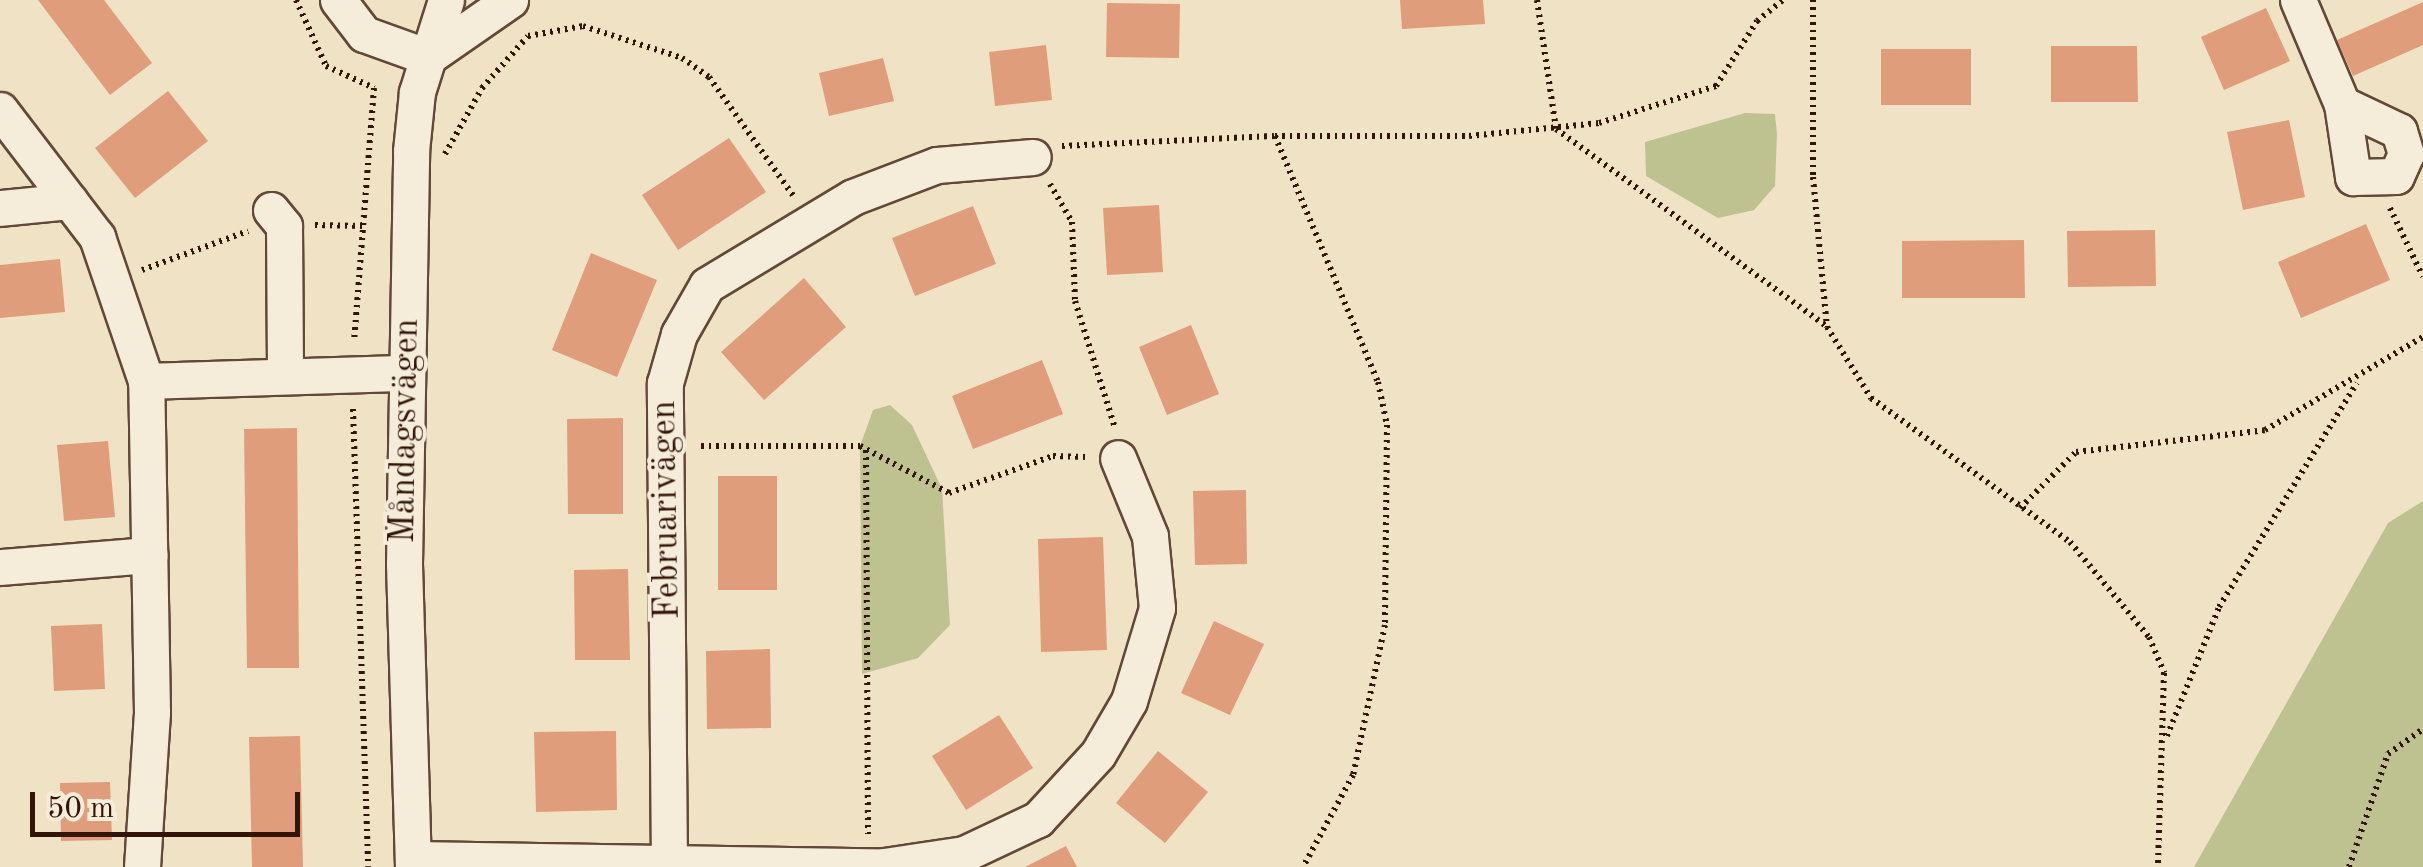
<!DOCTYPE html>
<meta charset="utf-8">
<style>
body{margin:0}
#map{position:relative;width:2423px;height:867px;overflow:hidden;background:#f0e2c4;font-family:"Old Standard TT",serif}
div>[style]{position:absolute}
.green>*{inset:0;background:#bec291}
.building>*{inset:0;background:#e09d7c}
.path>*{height:6px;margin-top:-3px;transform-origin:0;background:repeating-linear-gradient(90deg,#321408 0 2.5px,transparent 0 7.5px)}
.roads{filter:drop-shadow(2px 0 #624837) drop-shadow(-2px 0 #624837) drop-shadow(0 2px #624837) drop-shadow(0 -2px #624837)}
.minor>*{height:35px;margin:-17.5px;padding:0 17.5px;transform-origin:17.5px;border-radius:17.5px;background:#f5ecd9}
span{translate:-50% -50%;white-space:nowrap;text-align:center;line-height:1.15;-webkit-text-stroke:8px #f5ecd9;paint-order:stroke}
.street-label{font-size:35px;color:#321408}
.scale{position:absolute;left:30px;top:792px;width:270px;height:45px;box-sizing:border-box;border:5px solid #321408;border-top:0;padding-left:12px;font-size:30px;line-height:35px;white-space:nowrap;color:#321408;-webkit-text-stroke:8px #f5ecd9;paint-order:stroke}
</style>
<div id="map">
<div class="green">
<i style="clip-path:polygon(1745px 113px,1775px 114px,1777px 134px,1775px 186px,1754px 210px,1718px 218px,1646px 176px,1645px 142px)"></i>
<i style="clip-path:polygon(890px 405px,912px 425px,942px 489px,950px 625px,918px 658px,862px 674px,860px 446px,873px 410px)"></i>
<i style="clip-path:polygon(2423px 501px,2423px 867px,2194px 867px,2388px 523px)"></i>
</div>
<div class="building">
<i style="clip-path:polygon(38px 0,104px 0,152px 63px,110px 95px)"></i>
<i style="clip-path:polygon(1400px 0,1483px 0,1485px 24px,1402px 29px)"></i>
<i style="clip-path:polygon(2423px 2px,2423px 45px,2353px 76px,2337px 40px)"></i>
<i style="clip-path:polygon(1107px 3px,1180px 4px,1179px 58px,1106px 57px)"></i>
<i style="clip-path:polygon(2266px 8px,2290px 61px,2224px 90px,2201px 37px)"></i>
<i style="clip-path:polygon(1046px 45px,1052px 100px,995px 106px,989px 52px)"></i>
<i style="clip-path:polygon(2051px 46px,2137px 46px,2138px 102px,2051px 102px)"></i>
<i style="clip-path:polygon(1881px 49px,1971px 49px,1971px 105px,1881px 105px)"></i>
<i style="clip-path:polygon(883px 58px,894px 101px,829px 116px,819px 73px)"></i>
<i style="clip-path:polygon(168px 91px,208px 141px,135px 198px,95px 148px)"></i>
<i style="clip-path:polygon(2289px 120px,2305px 197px,2243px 210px,2227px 132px)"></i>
<i style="clip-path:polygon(729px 138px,766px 192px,678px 250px,642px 195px)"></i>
<i style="clip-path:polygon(1159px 205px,1163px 272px,1107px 275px,1103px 208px)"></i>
<i style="clip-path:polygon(973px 206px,996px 264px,915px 296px,892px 238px)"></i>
<i style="clip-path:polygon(2366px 224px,2390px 280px,2301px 318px,2278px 262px)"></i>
<i style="clip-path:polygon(2155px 230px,2156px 286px,2068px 287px,2067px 231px)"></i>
<i style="clip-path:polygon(2024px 240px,2025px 298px,1902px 298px,1902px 241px)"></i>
<i style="clip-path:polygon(591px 253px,657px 280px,617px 377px,552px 350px)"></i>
<i style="clip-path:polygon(60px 259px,65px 312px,0 318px,0 265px)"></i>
<i style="clip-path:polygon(804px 278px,846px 327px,764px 400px,721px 352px)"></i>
<i style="clip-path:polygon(1191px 325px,1219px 394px,1167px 415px,1139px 347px)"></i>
<i style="clip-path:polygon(1042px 360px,1063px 414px,973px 449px,952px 396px)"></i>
<i style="clip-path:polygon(623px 418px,623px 514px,568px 514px,567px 419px)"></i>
<i style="clip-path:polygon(297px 428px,299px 668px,247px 668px,244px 429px)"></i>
<i style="clip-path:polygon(108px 441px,115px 517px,64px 521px,57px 445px)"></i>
<i style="clip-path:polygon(718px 476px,777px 476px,777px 590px,718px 590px)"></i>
<i style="clip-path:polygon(1246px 490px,1247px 564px,1195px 565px,1193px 491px)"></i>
<i style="clip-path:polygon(1103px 537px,1107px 650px,1041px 652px,1038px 539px)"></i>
<i style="clip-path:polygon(628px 569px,630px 660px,575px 660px,574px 570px)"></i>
<i style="clip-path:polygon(1214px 621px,1264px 644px,1230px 715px,1181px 693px)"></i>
<i style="clip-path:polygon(102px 624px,105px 689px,54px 691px,51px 626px)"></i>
<i style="clip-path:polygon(770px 649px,771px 728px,707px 729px,706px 651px)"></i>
<i style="clip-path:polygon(999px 715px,1033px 768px,966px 810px,932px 756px)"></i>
<i style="clip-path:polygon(616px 731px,617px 810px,536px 812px,534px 732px)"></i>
<i style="clip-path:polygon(300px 736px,303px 867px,252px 867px,249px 737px)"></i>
<i style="clip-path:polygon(1158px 751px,1208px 792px,1165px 843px,1116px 803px)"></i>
<i style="clip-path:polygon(110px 782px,112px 840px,61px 841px,60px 783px)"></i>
<i style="clip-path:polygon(1066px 846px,1077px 867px,1025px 867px)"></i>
</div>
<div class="path">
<i style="left:296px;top:0;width:72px;rotate:65.6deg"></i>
<i style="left:326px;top:66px;width:53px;rotate:24.6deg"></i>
<i style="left:374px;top:88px;width:254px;rotate:94.5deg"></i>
<i style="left:1537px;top:0;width:130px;rotate:81.6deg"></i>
<i style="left:1556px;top:129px;width:334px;rotate:36.1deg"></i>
<i style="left:1813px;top:0;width:177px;rotate:90deg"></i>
<i style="left:1813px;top:177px;width:151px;rotate:84.7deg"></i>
<i style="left:1827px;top:327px;width:84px;rotate:58.2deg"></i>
<i style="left:1871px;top:398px;width:246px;rotate:35.9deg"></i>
<i style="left:2070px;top:542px;width:124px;rotate:50.3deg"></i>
<i style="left:2149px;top:637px;width:39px;rotate:67deg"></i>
<i style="left:2164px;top:673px;width:194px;rotate:91.8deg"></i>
<i style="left:1275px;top:136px;width:194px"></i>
<i style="left:1469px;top:136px;width:131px;rotate:-5.7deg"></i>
<i style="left:1599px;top:123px;width:123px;rotate:-17.5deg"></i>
<i style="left:1716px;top:86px;width:77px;rotate:-57.8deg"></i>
<i style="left:1757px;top:21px;width:33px;rotate:-39deg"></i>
<i style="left:1062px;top:146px;width:213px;rotate:-2.7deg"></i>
<i style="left:1275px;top:136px;width:267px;rotate:67.3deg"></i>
<i style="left:1378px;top:382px;width:44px;rotate:78.2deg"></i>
<i style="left:1387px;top:425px;width:200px;rotate:90.6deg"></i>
<i style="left:1385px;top:625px;width:153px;rotate:102deg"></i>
<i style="left:1353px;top:775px;width:105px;rotate:118.5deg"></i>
<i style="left:445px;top:154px;width:76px;rotate:-60.7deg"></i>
<i style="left:482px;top:88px;width:69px;rotate:-48.5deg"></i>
<i style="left:528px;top:36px;width:56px;rotate:-10.3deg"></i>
<i style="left:583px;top:26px;width:104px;rotate:17.9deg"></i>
<i style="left:682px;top:58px;width:33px;rotate:35deg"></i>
<i style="left:709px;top:77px;width:145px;rotate:54.6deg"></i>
<i style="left:1050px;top:184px;width:44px;rotate:59.9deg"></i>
<i style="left:1072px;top:222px;width:79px;rotate:87.8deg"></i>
<i style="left:1075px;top:301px;width:133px;rotate:72.5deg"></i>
<i style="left:2390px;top:208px;width:76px;rotate:64.4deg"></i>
<i style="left:315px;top:225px;width:48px;rotate:1.2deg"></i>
<i style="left:142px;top:270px;width:113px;rotate:-20.2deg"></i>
<i style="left:353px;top:409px;width:458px;rotate:88.1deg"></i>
<i style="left:701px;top:446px;width:159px"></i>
<i style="left:860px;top:446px;width:101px;rotate:27.8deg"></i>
<i style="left:949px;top:493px;width:110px;rotate:-19.6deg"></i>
<i style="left:1053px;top:456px;width:32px;rotate:2deg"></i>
<i style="left:866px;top:450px;width:384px;rotate:89.7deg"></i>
<i style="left:2020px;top:508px;width:79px;rotate:-45deg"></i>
<i style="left:2076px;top:452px;width:190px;rotate:-6.6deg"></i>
<i style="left:2265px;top:430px;width:183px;rotate:-30.5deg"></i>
<i style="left:2167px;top:736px;width:139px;rotate:-68deg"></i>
<i style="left:2219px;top:607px;width:263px;rotate:-58.4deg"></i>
<i style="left:2349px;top:867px;width:120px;rotate:-71deg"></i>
<i style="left:2388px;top:754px;width:43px;rotate:-35.5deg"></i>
</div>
<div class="roads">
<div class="minor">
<i style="left:338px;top:0;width:43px;rotate:52.6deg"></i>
<i style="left:364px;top:34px;width:68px;rotate:19.8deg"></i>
<i style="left:428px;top:57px;width:100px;rotate:-34.8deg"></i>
<i style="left:2298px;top:0;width:113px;rotate:67.1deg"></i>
<i style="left:2342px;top:104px;width:74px;rotate:81.4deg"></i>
<i style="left:2353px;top:177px;width:43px;rotate:-1.3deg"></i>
<i style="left:2396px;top:176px;width:24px;rotate:-66deg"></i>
<i style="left:2406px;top:154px;width:24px;rotate:-107deg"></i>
<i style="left:2399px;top:131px;width:63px;rotate:-154.7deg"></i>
<i style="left:0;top:110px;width:160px;rotate:52.6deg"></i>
<i style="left:97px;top:237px;width:152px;rotate:71.2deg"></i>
<i style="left:146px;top:381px;width:260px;rotate:-1.8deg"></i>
<i style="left:0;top:208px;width:70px;rotate:-5.7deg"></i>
<i style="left:271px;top:210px;width:21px;rotate:51deg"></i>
<i style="left:284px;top:226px;width:150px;rotate:89.6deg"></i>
<i style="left:0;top:567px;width:150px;rotate:-4.6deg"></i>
<i style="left:413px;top:859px;width:471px;rotate:0.9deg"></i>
<i style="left:884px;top:866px;width:81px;rotate:-8.5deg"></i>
<i style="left:964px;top:854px;width:82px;rotate:-25.3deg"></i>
<i style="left:1038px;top:819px;width:88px;rotate:-47.3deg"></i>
<i style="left:1098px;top:754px;width:61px;rotate:-59.7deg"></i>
<i style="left:1129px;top:701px;width:97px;rotate:-73.2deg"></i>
<i style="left:1157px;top:608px;width:72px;rotate:-95.6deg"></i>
<i style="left:1150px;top:536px;width:84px;rotate:-112.3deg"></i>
<i style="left:142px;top:867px;width:155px;rotate:-86.3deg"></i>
<i style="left:152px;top:712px;width:331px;rotate:-91deg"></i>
<i style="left:413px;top:867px;width:303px;rotate:-91.7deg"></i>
<i style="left:404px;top:564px;width:413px;rotate:-89deg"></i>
<i style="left:411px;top:151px;width:59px;rotate:-84.2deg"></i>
<i style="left:417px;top:92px;width:96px;rotate:-72.5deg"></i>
<i style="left:669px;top:867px;width:484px;rotate:-90.5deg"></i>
<i style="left:665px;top:383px;width:51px;rotate:-74.1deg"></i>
<i style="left:679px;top:334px;width:56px;rotate:-60.3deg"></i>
<i style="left:707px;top:285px;width:170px;rotate:-31.1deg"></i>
<i style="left:853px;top:197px;width:90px;rotate:-20.9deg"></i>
<i style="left:937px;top:165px;width:96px;rotate:-4.8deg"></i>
</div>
</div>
<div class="street-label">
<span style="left:406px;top:431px;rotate:-89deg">Måndagsvägen</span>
<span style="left:667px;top:510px;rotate:-91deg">Februarivägen</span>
</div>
<div class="scale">50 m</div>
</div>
